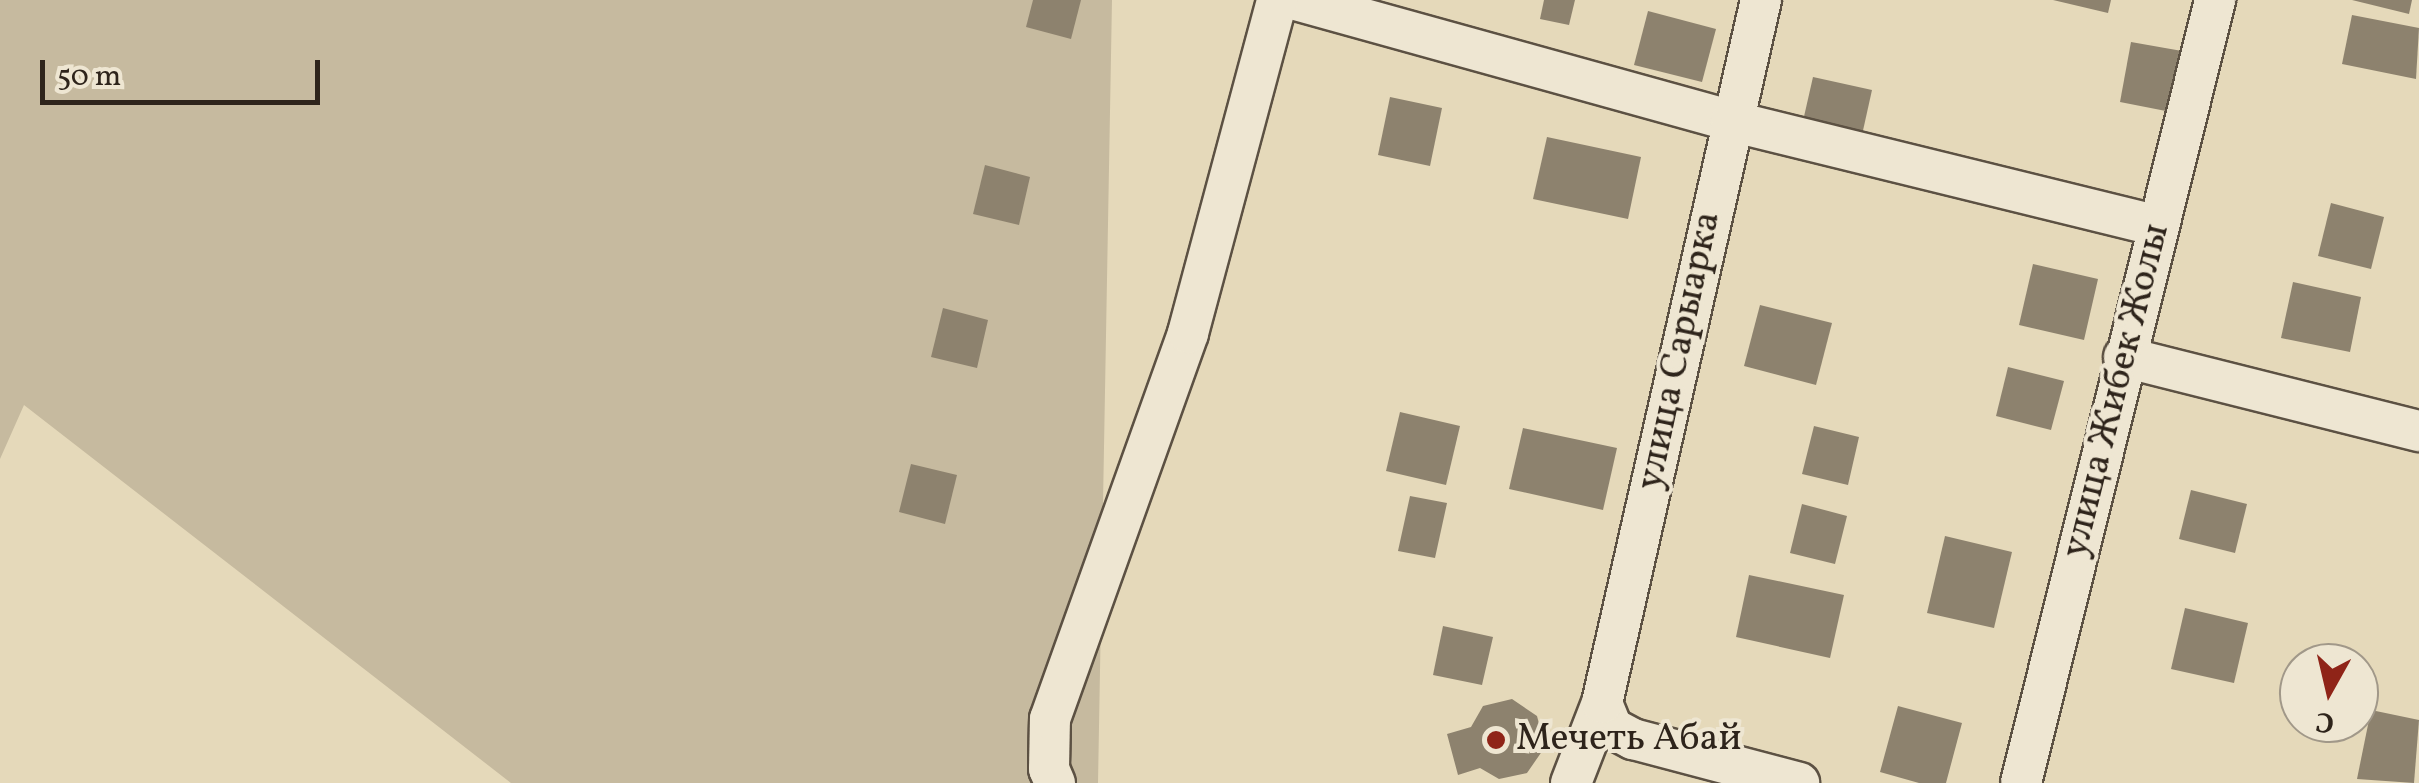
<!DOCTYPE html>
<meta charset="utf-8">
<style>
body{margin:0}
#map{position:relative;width:2419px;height:783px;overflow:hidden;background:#e5d9ba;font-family:Vollkorn,serif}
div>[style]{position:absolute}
.green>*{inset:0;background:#c6ba9f}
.building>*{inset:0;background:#8d826e}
.roads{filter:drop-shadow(2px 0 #5c5143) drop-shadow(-2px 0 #5c5143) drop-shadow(0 2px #5c5143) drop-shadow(0 -2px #5c5143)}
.minor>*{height:40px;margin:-20px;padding:0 20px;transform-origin:20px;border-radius:20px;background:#eee6d2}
.dots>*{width:28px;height:28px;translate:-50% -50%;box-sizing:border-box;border:5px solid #eee6d2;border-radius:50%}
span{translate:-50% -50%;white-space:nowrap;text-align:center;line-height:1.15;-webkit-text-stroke:8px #eee6d2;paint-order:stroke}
.street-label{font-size:38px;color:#2e241b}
.poi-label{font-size:38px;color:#2e241b}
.left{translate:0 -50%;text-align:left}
.north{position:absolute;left:2279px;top:643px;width:100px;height:100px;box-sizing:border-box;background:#eee6d2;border:2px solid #a19889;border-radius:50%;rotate:188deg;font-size:28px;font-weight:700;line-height:40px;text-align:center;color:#2e241b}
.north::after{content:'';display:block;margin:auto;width:35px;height:45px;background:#8f2418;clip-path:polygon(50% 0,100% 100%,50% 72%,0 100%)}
.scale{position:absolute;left:40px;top:60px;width:280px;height:45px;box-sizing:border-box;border:5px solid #2e241b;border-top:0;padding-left:12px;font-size:30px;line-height:35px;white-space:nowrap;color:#2e241b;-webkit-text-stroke:8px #eee6d2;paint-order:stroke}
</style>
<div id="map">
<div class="green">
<i style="clip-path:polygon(0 0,1112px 0,1098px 783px,511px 783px,24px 405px,0 459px)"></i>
</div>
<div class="building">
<i style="clip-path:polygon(1033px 0,1081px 0,1071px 39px,1026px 27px)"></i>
<i style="clip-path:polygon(1544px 0,1575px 0,1569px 25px,1540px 19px)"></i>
<i style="clip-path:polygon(2053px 0,2111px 0,2108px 13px)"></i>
<i style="clip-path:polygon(2352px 0,2412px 0,2409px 14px)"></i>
<i style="clip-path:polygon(1648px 11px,1716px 29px,1702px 82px,1634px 65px)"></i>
<i style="clip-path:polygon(2352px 15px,2419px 28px,2416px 79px,2342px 64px)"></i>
<i style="clip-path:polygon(2131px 42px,2182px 51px,2171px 112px,2120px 102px)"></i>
<i style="clip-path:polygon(1813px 77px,1872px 90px,1862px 135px,1803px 121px)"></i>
<i style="clip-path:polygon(1390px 97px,1442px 108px,1430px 166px,1378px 155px)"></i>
<i style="clip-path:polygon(1547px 137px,1641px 157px,1628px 219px,1533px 199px)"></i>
<i style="clip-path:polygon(985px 165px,1030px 177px,1019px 225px,973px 214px)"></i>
<i style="clip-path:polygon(2331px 203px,2384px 217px,2371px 269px,2318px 256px)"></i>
<i style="clip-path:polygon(2033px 264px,2098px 279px,2084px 340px,2019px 325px)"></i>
<i style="clip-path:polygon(2293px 282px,2361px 297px,2350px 352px,2281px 338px)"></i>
<i style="clip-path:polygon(1760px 305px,1832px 323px,1816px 385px,1744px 366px)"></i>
<i style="clip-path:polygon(943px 308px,988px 320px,977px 368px,931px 357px)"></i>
<i style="clip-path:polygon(2008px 367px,2064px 381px,2051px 430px,1996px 416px)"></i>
<i style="clip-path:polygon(1400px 412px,1460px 426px,1446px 485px,1386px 471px)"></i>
<i style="clip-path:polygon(1814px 426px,1859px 437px,1848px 485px,1802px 474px)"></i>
<i style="clip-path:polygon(1523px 428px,1617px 448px,1603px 510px,1509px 489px)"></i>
<i style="clip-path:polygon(911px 464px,957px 475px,945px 524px,899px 512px)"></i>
<i style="clip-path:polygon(2191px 490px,2247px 504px,2235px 553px,2179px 539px)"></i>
<i style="clip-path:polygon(1410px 496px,1447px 503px,1435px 558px,1398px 551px)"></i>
<i style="clip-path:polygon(1802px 504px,1847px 516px,1835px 564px,1790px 553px)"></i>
<i style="clip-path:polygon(1945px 536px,2012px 552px,1994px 628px,1927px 613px)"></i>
<i style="clip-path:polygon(1749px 575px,1844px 595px,1830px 658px,1736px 637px)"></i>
<i style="clip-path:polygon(2185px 608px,2248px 623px,2234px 683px,2171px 669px)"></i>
<i style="clip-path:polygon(1443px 626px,1493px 637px,1482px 685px,1433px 675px)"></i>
<i style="clip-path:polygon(1512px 699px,1537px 716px,1545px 747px,1527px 773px,1499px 779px,1480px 768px,1458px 775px,1447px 734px,1471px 727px,1483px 706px)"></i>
<i style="clip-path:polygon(1898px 706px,1962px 723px,1946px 783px,1919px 783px,1880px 772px)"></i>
<i style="clip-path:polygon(2371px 710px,2419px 720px,2414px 783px,2357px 779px)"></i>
</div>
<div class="roads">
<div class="minor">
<i style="left:1296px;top:0;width:452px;rotate:15.5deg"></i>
<i style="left:1731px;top:121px;width:440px;rotate:13.8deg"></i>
<i style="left:2124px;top:357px;width:304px;rotate:14.1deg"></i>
<i style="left:1602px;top:703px;width:27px;rotate:68deg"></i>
<i style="left:1612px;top:728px;width:24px;rotate:28deg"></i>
<i style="left:1633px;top:739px;width:172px;rotate:14.8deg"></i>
<i style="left:1055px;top:783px;width:15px;rotate:-113deg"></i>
<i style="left:1049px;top:769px;width:50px;rotate:-88.9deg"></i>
<i style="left:1050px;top:719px;width:410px;rotate:-70.3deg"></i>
<i style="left:1188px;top:333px;width:345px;rotate:-75deg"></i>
<i style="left:1571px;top:783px;width:86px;rotate:-68.8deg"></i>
<i style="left:1602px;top:703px;width:721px;rotate:-77.26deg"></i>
<i style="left:2021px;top:783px;width:807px;rotate:-76.08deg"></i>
</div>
</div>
<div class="dots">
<i style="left:1496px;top:740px;background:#8f2418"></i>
</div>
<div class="street-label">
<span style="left:1680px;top:351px;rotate:-78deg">улица Сарыарка</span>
<span style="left:2117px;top:391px;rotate:-76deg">улица Жибек Жолы</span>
</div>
<div class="poi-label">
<span class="left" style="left:1516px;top:740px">Мечеть Абай</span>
</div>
<div class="north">С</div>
<div class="scale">50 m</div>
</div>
